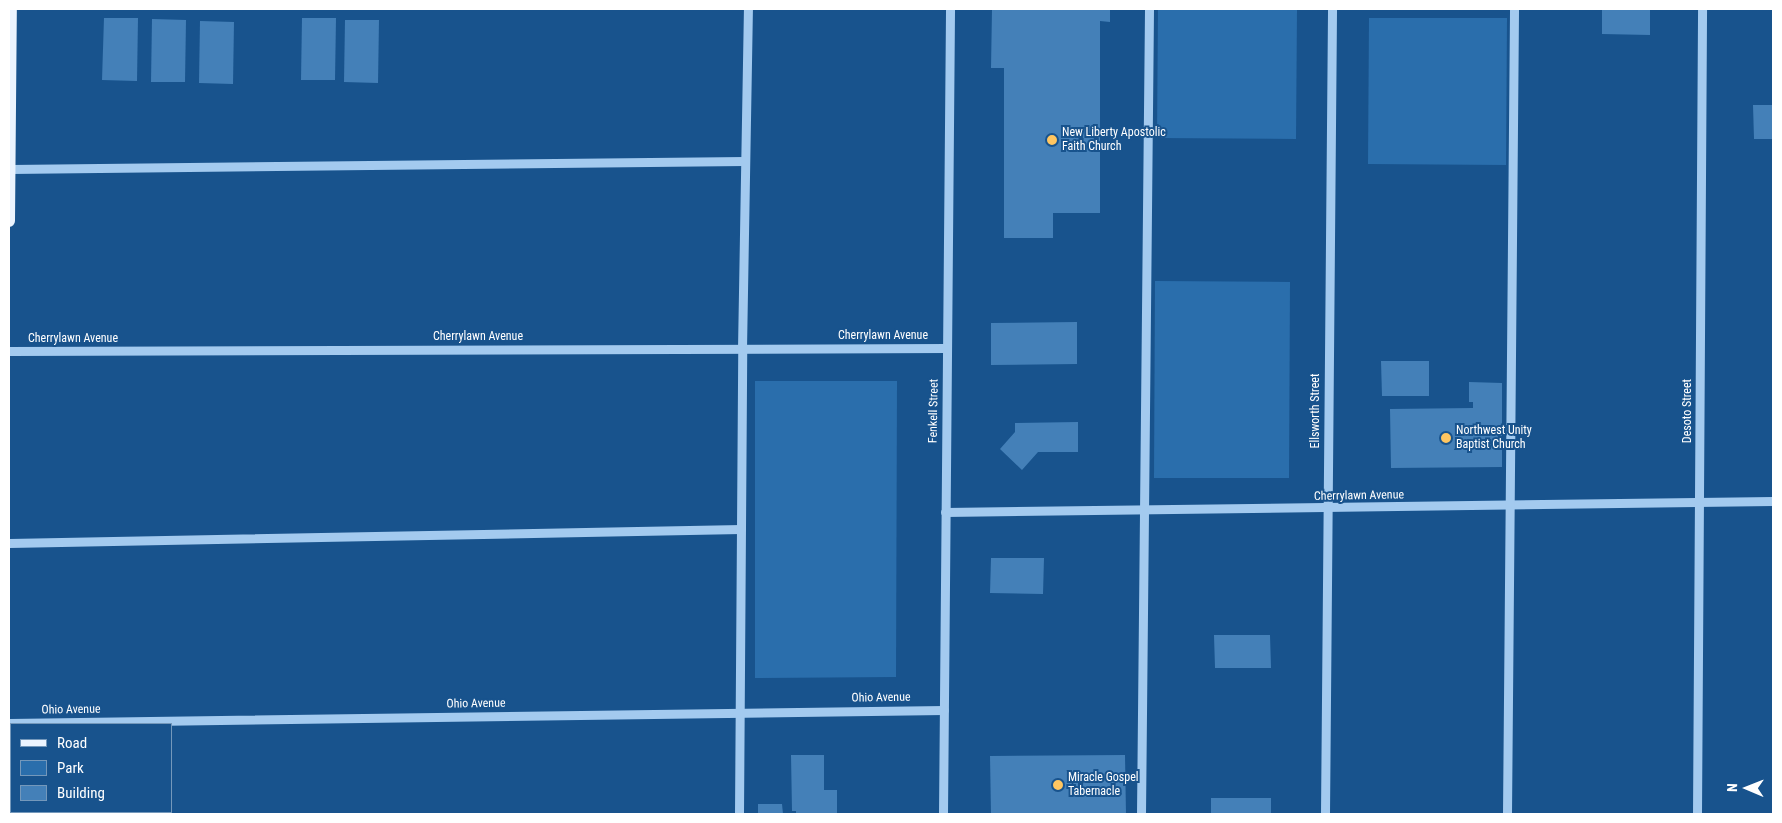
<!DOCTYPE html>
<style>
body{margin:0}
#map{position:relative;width:1782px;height:823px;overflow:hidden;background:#18538d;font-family:"Roboto Condensed",sans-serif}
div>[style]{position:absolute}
.green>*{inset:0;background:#2a6eac}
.building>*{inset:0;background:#4480b8}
.minor>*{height:9px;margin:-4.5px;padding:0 4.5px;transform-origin:4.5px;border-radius:4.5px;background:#a3caef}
.major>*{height:12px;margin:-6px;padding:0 6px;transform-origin:6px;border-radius:6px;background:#ebf4ff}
.dots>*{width:14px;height:14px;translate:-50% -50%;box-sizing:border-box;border:2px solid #18538d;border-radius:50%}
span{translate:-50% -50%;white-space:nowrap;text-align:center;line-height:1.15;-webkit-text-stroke:4px #18538d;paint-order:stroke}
.poi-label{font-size:12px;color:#fff}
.left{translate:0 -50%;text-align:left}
.street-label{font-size:12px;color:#fff}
.frame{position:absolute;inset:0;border:10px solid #fff;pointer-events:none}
.legend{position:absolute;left:10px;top:723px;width:162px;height:90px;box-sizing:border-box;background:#18538d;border:1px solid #7498bb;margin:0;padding:6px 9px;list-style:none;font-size:15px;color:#fff}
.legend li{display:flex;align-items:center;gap:10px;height:25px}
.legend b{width:25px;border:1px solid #7498bb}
.north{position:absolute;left:1722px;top:763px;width:50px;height:50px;-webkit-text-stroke:4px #18538d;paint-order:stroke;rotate:271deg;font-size:14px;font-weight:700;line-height:20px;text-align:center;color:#fff}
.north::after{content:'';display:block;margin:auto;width:18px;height:22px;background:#fff;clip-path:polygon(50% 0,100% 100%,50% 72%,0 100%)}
</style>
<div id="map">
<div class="green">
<i style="clip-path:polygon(1158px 9px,1297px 9px,1296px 139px,1157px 138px)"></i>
<i style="clip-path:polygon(1369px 18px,1507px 18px,1506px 165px,1368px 164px)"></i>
<i style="clip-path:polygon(1155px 281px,1290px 282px,1289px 478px,1154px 478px)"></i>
<i style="clip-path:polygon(755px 381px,897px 381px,896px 677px,755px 678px)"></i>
</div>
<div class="building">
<i style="clip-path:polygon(992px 9px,1110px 9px,1110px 22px,1100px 21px,1100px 213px,1053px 213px,1053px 238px,1004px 238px,1004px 68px,991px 68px)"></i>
<i style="clip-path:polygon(1602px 9px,1650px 9px,1650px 35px,1602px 34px)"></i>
<i style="clip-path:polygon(104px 18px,138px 18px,137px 81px,102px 80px)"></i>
<i style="clip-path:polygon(302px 18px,336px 18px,335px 80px,301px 80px)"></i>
<i style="clip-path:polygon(152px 19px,186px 20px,185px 82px,151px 82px)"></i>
<i style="clip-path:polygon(345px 20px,379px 20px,378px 83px,344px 82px)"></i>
<i style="clip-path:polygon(200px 21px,234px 22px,233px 84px,199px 83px)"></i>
<i style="clip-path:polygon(1753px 105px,1773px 105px,1773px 139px,1754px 139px)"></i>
<i style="clip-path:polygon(1077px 322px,1077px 364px,991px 365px,991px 323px)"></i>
<i style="clip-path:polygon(1381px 361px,1429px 361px,1429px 396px,1382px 396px)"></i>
<i style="clip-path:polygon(1469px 382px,1502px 383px,1502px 467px,1391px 468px,1390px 409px,1473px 408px,1473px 402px,1469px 402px)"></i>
<i style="clip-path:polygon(1078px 422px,1078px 452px,1038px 452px,1022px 470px,1000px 449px,1015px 432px,1015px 423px)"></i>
<i style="clip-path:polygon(991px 558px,1044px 558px,1043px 594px,990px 593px)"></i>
<i style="clip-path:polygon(1214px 635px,1270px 635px,1271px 668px,1215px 668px)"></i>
<i style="clip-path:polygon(791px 755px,824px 755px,824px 790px,837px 790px,837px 814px,796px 814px,796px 811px,792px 811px)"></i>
<i style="clip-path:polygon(1125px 755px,1126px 814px,991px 814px,990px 756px)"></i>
<i style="clip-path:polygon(1211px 798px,1271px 798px,1271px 814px,1211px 814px)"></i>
<i style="clip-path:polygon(758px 804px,782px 804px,783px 814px,758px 814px)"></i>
</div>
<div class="minor">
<i style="left:10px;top:169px;width:735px;rotate:-0.62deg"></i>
<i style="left:9px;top:351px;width:938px;rotate:-0.18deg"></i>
<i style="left:945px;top:512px;width:828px;rotate:-0.76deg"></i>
<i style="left:9px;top:543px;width:732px;rotate:-1.1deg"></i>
<i style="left:9px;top:723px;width:935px;rotate:-0.8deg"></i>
<i style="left:739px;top:814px;width:465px;rotate:-89.6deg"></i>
<i style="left:742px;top:349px;width:340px;rotate:-89deg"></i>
<i style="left:943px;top:814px;width:805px;rotate:-89.5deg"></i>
<i style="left:1141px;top:814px;width:805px;rotate:-89.43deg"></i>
<i style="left:1325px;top:814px;width:805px;rotate:-89.5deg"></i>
<i style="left:1507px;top:814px;width:805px;rotate:-89.5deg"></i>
<i style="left:1697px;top:814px;width:805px;rotate:-89.64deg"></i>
</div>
<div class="major">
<i style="left:9px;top:221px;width:212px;rotate:-89.5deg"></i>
</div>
<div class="dots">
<i style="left:1052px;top:140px;background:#ffc661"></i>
<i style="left:1446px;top:438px;background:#ffc661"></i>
<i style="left:1058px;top:785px;background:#ffc661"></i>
</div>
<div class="poi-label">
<span class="left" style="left:1062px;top:140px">New Liberty Apostolic<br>Faith Church</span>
<span class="left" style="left:1456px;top:438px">Northwest Unity<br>Baptist Church</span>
<span class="left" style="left:1068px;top:785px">Miracle Gospel<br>Tabernacle</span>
</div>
<div class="street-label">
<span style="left:883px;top:336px">Cherrylawn Avenue</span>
<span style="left:478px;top:337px">Cherrylawn Avenue</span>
<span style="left:73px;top:339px">Cherrylawn Avenue</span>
<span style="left:934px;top:411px;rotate:-89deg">Fenkell Street</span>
<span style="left:1316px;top:411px;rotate:-90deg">Ellsworth Street</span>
<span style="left:1688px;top:411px;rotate:-90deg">Desoto Street</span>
<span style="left:1359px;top:496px;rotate:-1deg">Cherrylawn Avenue</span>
<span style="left:881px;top:698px;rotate:-1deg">Ohio Avenue</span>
<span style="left:476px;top:704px;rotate:-1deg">Ohio Avenue</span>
<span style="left:71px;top:710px;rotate:-1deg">Ohio Avenue</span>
</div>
<div class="frame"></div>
<ul class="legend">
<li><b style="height:6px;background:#ebf4ff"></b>Road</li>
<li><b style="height:14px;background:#2a6eac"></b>Park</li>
<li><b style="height:14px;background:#4480b8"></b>Building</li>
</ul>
<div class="north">N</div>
</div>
